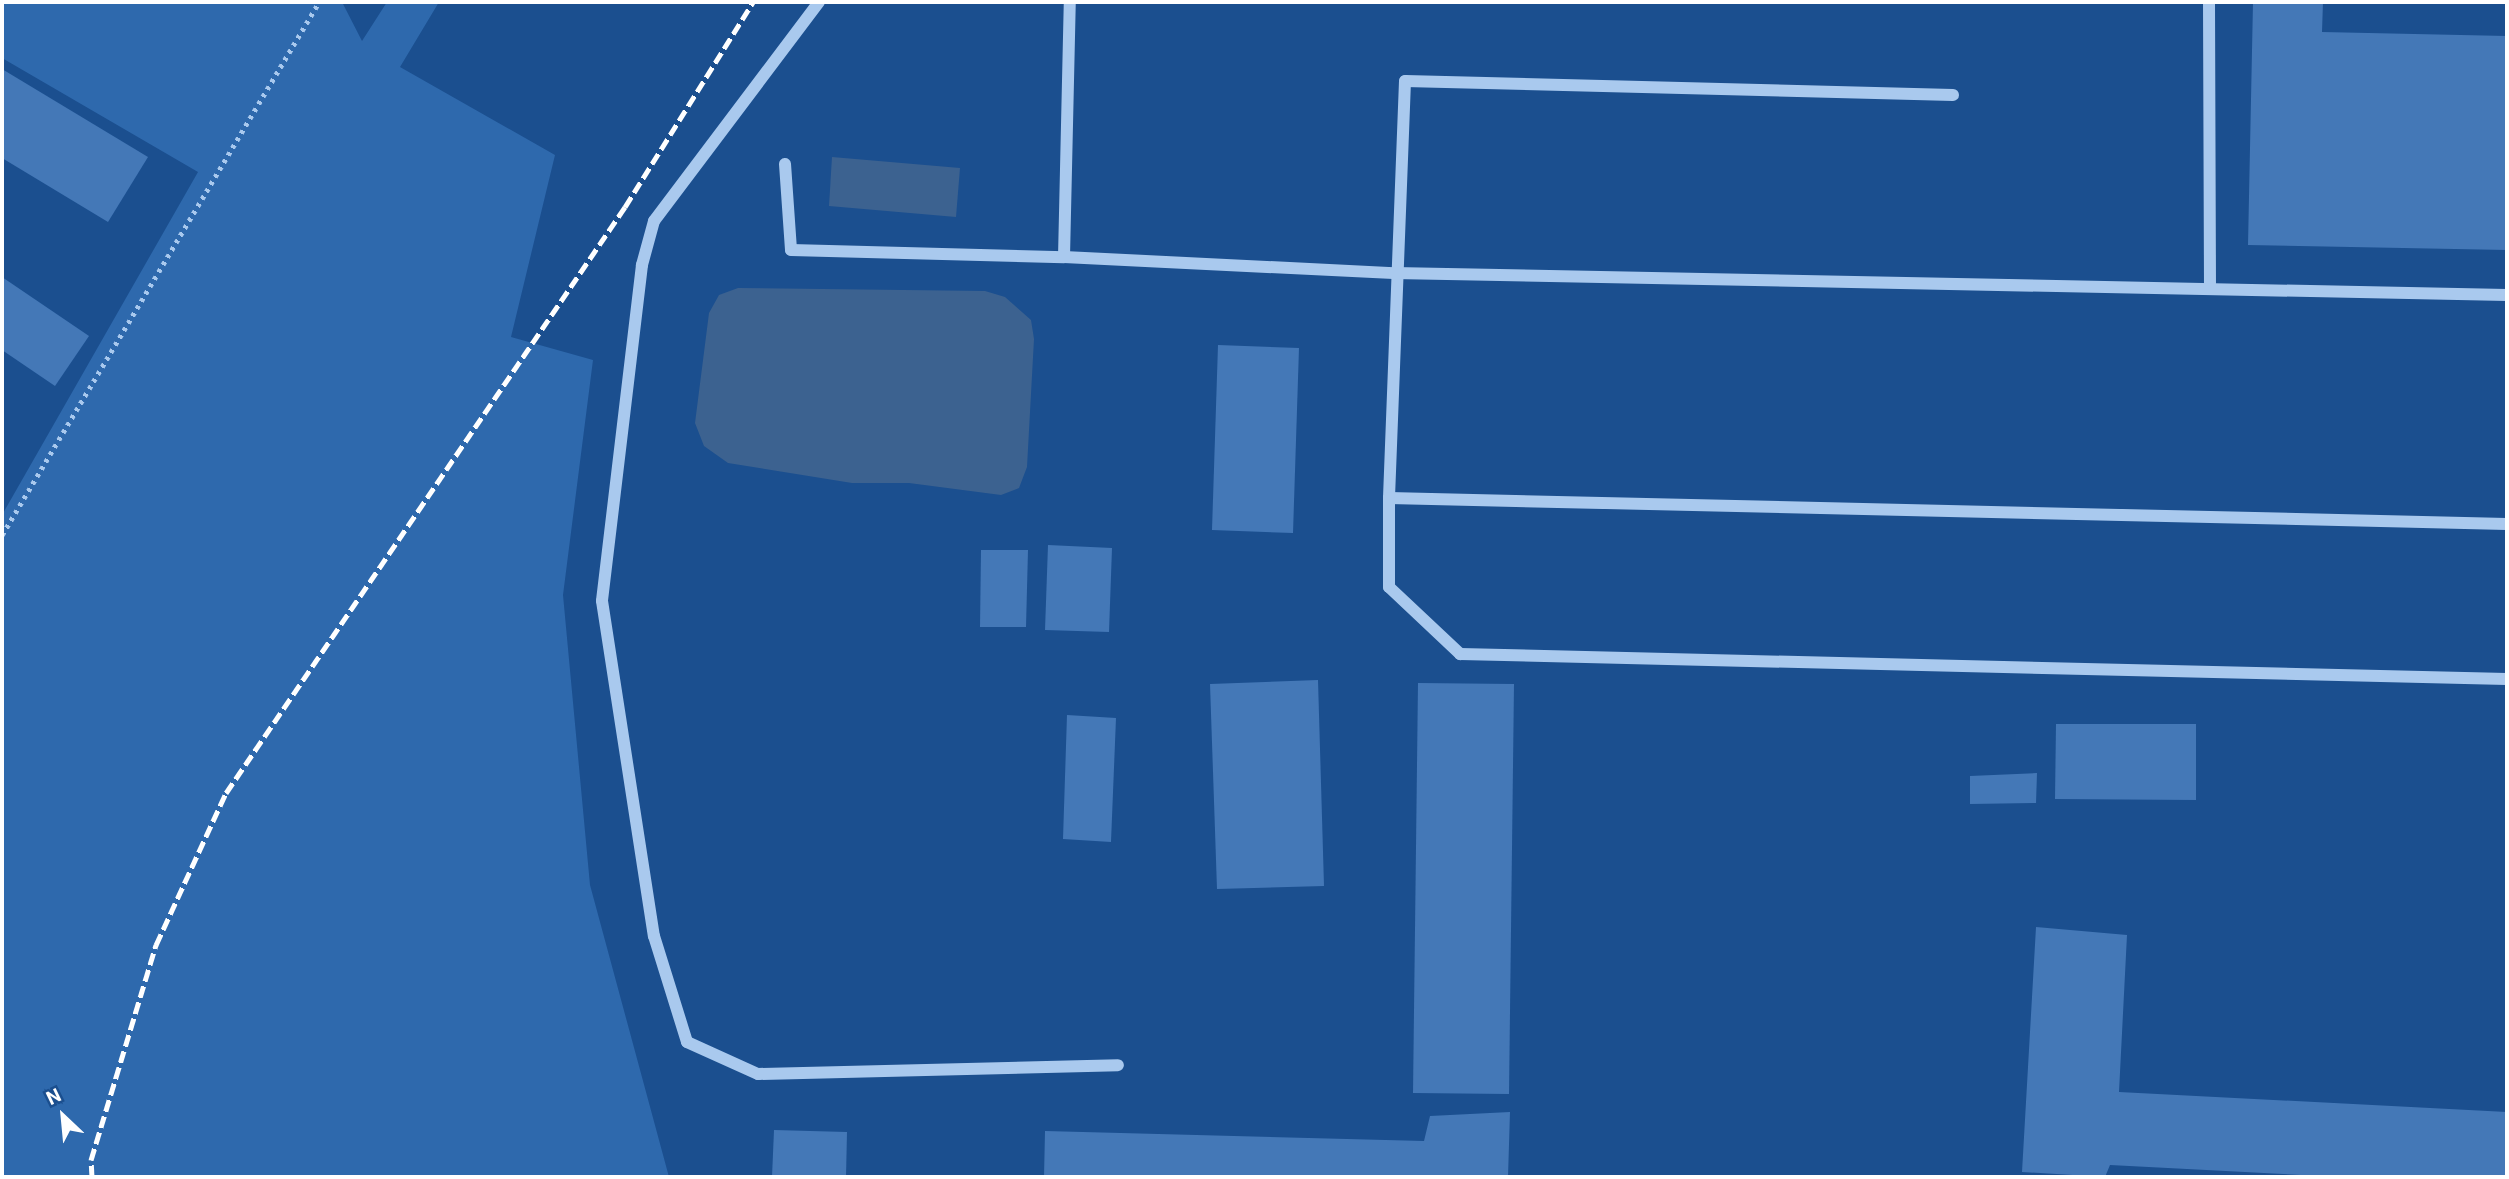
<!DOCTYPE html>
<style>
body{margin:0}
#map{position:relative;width:2509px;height:1179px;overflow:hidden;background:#1b4f8f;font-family:Roboto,sans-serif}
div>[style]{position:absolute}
.green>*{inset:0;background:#2e69ad}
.water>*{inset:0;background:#3c6290}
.building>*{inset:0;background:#4478b7}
.path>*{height:4.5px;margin-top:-2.25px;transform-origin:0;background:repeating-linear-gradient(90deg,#a9c9ee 0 3.5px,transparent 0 8.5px)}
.minor>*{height:12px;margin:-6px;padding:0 6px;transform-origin:6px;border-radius:6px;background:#a9c9ee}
.rail>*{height:5px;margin-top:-2.5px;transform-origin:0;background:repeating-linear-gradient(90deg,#fff 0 12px,transparent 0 17px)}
span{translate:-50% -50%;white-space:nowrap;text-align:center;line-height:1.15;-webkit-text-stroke:7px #1b4f8f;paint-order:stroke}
.frame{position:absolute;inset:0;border:4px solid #fff;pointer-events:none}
.north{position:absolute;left:28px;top:1081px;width:70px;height:70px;-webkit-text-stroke:5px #1b4f8f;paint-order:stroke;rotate:334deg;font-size:19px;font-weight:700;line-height:28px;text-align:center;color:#fff}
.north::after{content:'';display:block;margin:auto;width:24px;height:32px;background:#fff;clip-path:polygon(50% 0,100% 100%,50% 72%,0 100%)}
</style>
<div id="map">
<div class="green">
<i style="clip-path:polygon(2px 2px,342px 2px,362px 41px,387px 2px,439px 2px,400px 67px,555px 155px,511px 337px,593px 360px,563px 595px,590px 885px,669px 1177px,2px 1177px,2px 515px,198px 172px,2px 58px)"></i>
</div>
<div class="water">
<i style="clip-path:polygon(832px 157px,960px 168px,956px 217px,829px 206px)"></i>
<i style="clip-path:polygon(738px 288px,985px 291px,1005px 297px,1031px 320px,1034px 339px,1027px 467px,1019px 488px,1001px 495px,909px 483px,852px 483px,728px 463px,704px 446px,695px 423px,709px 313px,719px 295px)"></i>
</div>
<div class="building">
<i style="clip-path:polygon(2253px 2px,2323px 2px,2322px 32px,2507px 36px,2507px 250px,2248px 245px)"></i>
<i style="clip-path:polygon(2px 69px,148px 157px,108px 222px,2px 158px)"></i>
<i style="clip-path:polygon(2px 277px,89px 336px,55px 386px,2px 350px)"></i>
<i style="clip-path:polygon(1218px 345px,1299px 348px,1293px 533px,1212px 530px)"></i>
<i style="clip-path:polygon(1048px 545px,1112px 548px,1109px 632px,1045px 630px)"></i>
<i style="clip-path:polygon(981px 550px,1028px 550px,1026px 627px,980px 627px)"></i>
<i style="clip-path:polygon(1318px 680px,1324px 886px,1217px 889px,1210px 684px)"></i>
<i style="clip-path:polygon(1418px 683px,1514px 684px,1509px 1094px,1413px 1093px)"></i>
<i style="clip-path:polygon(1067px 715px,1116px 718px,1111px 842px,1063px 839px)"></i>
<i style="clip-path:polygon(2056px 724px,2196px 724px,2196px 800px,2055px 799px)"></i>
<i style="clip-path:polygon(2037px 773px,2036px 803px,1970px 804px,1970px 776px)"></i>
<i style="clip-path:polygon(2036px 927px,2127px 935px,2119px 1092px,2507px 1112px,2507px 1177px,2338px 1177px,2110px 1165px,2105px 1177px,2022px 1172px)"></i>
<i style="clip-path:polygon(1510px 1112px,1508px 1177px,1044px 1177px,1045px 1131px,1424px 1141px,1430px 1116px)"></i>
<i style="clip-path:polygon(774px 1130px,847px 1132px,846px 1177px,772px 1177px)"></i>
</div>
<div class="path">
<i style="left:2px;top:535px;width:620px;rotate:-59.26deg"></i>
</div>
<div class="minor">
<i style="left:819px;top:2px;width:274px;rotate:127deg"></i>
<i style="left:654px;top:221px;width:46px;rotate:105.3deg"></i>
<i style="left:642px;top:265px;width:338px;rotate:96.8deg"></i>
<i style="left:602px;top:601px;width:339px;rotate:81.2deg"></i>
<i style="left:654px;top:936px;width:111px;rotate:72.7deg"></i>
<i style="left:687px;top:1042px;width:78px;rotate:24.3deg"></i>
<i style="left:758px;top:1074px;width:360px;rotate:-1.4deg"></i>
<i style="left:2209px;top:2px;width:285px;rotate:89.8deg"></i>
<i style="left:1953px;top:95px;width:548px;rotate:-178.54deg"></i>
<i style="left:1405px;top:81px;width:417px;rotate:92.2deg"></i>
<i style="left:1389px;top:498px;width:1118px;rotate:1.33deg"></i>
<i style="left:785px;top:164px;width:86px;rotate:86deg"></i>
<i style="left:791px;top:250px;width:273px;rotate:1.5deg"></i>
<i style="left:1064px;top:257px;width:330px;rotate:2.8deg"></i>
<i style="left:1394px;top:273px;width:1113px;rotate:1.13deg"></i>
<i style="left:1064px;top:257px;width:255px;rotate:-88.7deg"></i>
<i style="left:1389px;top:498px;width:89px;rotate:90deg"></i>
<i style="left:1389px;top:587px;width:98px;rotate:43.3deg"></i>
<i style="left:1460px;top:654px;width:1047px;rotate:1.37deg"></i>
</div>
<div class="rail">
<i style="left:92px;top:1177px;width:17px;rotate:-93deg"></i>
<i style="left:91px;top:1160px;width:225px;rotate:-73.2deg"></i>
<i style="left:156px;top:945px;width:167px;rotate:-65.3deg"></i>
<i style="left:226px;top:793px;width:709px;rotate:-55.75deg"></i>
<i style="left:625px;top:207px;width:242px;rotate:-58deg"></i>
</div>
<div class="frame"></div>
<div class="north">N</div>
</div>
